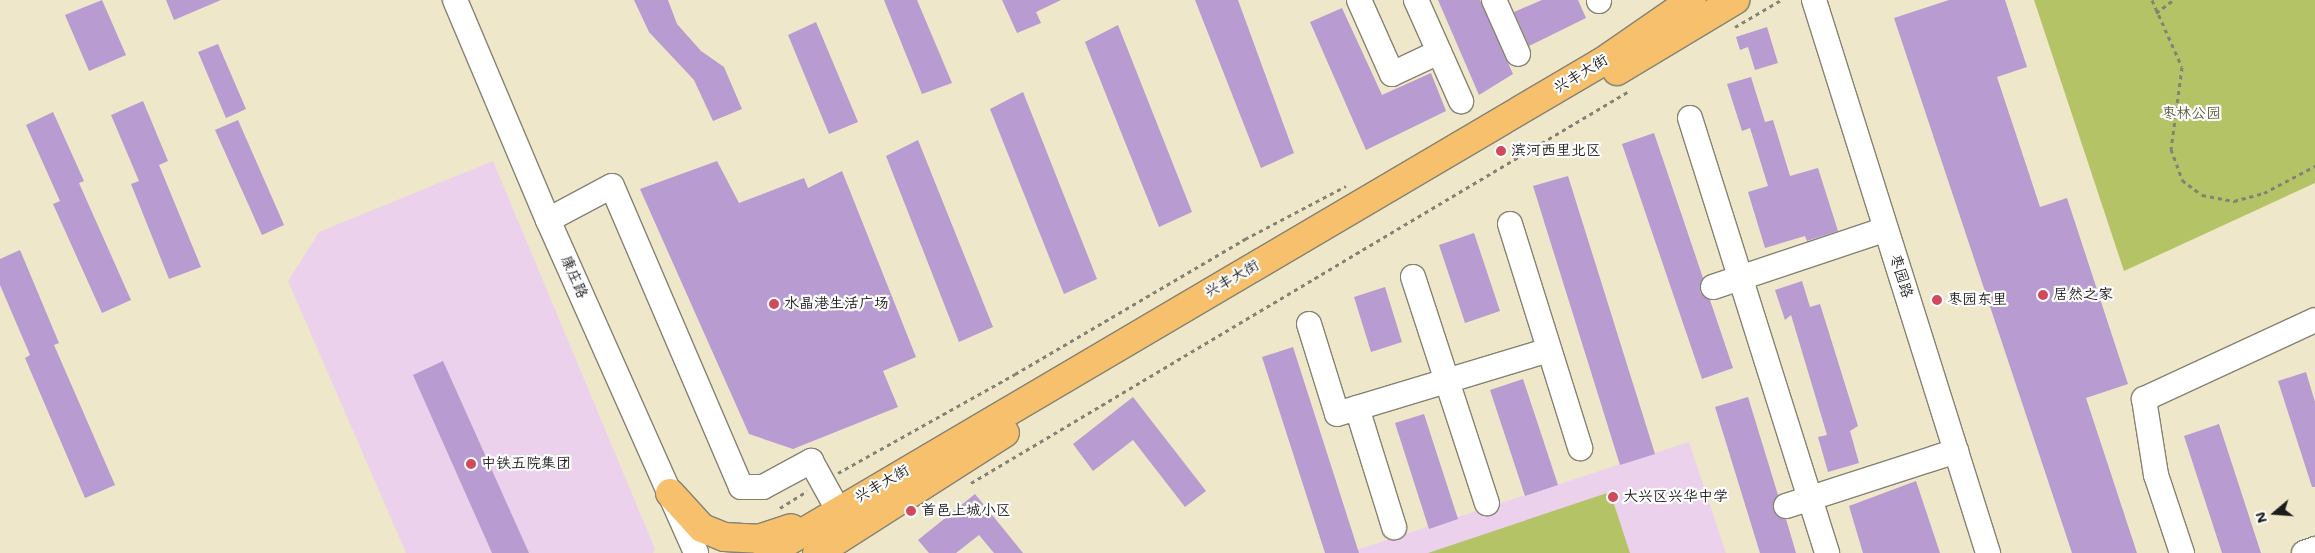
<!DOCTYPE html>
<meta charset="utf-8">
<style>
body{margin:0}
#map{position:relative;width:2315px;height:553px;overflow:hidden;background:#eee7ca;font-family:"Shantell Sans","LXGW WenKai TC",sans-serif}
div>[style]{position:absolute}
.built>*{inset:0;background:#ebd1eb}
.green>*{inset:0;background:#b3c366}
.building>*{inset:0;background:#b79bd1}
.path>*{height:3px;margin-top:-1.5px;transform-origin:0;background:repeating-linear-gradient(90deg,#858273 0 4px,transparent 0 8px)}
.roads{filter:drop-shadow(1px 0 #858273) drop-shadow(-1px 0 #858273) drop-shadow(0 1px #858273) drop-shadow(0 -1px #858273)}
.minor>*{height:24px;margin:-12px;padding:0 12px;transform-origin:12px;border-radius:12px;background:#fff}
.major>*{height:28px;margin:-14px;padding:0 14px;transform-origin:14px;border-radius:14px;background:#f7c06c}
.dots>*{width:14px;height:14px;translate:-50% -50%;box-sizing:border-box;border:2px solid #fff;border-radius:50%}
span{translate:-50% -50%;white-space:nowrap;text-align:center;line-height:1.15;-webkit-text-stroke:4.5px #fff;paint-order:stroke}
.street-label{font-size:15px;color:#1c1c1c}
.park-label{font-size:15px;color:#585f3a}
.poi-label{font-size:15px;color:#1c1c1c}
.left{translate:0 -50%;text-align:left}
.north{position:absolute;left:2250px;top:488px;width:50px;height:50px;-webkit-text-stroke:4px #fff;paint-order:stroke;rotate:252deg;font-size:14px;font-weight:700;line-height:20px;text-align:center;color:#1c1c1c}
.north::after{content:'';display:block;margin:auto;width:18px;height:22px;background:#1c1c1c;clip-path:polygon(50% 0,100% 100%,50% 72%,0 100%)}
</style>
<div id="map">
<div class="built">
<i style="clip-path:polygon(493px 161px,655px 549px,653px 553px,406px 553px,288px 281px,319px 232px)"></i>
<i style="clip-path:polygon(1689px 442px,1726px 553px,1347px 553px)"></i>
</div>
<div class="green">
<i style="clip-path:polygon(2034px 0,2315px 0,2315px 183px,2124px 271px)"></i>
<i style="clip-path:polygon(1610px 492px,1630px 553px,1428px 553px)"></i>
</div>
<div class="building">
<i style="clip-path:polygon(102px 0,126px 55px,89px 71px,65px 15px)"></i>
<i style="clip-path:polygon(166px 0,221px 0,174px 20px)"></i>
<i style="clip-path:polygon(634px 0,668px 0,677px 24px,701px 51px,724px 67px,742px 109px,713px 121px,694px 80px,649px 32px)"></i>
<i style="clip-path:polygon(884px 0,917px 0,952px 83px,922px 94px)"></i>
<i style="clip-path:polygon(1002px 0,1061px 0,1036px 12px,1041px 23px,1017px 33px)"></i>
<i style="clip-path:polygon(1195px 0,1238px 0,1294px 153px,1261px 168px)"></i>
<i style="clip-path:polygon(1438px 0,1480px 0,1513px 74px,1479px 95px)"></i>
<i style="clip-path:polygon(1542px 0,1578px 0,1586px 18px,1529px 46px,1514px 12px)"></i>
<i style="clip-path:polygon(1949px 0,2005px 0,2027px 67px,1997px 77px,2040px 207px,2067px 198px,2128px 384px,2086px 398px,2137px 553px,2072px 553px,1894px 18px)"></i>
<i style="clip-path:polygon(1342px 8px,1382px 95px,1431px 73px,1446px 111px,1366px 150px,1310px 22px)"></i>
<i style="clip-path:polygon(816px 22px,858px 122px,829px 134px,788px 35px)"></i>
<i style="clip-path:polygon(1118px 25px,1192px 212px,1159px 227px,1085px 42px)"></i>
<i style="clip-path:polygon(1767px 27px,1778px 63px,1755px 70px,1748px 47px,1740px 50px,1736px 37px)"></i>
<i style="clip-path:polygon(218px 44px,246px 109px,226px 118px,198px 52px)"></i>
<i style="clip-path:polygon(1751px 77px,1765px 122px,1773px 120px,1790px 176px,1818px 168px,1838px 231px,1807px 241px,1805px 236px,1765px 248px,1748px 192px,1768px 186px,1750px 128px,1742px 131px,1727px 84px)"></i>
<i style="clip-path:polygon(1023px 92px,1097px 279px,1064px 294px,990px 109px)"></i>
<i style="clip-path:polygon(143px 101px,168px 161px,159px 165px,201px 267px,169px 279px,131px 184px,139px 181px,111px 115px)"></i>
<i style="clip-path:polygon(53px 112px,84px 181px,79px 183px,131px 300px,102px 313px,53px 204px,60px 201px,26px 125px)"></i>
<i style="clip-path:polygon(238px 120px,284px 225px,262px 235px,215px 130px)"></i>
<i style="clip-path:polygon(1654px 133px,1703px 278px,1700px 292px,1710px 300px,1733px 368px,1702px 379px,1622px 144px)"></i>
<i style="clip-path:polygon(918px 140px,993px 327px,959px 342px,886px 156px)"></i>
<i style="clip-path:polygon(717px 161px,739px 203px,804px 178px,808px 188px,842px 171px,916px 357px,883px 371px,898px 407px,793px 449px,749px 434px,640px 189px)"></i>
<i style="clip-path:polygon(1568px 176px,1655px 454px,1620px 465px,1533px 186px)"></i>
<i style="clip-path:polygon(1474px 233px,1500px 311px,1465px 323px,1439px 245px)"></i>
<i style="clip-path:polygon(20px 250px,59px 343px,54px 345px,115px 485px,85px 498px,25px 358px,30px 355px,0 285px,0 259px)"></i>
<i style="clip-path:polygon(1802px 281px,1810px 307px,1820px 304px,1858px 426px,1850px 431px,1859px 463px,1828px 472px,1818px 437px,1827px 435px,1791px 315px,1785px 320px,1775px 290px)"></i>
<i style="clip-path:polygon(1385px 287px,1402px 342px,1371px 352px,1354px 297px)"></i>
<i style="clip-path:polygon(1293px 347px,1359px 553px,1325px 553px,1262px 357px)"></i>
<i style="clip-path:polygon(443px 361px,529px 553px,492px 553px,413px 375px)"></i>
<i style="clip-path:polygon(2306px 372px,2315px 402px,2315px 487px,2312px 487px,2278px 381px)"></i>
<i style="clip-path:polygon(1523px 379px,1558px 485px,1525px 496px,1490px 390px)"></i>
<i style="clip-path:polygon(1133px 397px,1206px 491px,1185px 507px,1133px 440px,1093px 471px,1073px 444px)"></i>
<i style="clip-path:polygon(1748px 397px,1778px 495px,1773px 503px,1773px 510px,1777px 516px,1786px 519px,1796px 553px,1760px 553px,1715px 407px)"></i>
<i style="clip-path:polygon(1424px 414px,1458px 519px,1429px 529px,1395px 423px)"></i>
<i style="clip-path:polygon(2219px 424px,2261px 553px,2222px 553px,2184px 436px)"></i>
<i style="clip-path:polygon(1916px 481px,1940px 553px,1863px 553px,1849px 506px)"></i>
<i style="clip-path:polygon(975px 494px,1023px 553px,994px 553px,979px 535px,956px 553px,929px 553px,918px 540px)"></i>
</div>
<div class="path">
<i style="left:2152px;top:0;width:73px;rotate:65.9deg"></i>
<i style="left:2182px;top:67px;width:83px;rotate:97.6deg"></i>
<i style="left:2171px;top:149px;width:33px;rotate:70deg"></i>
<i style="left:2182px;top:180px;width:25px;rotate:37deg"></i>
<i style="left:2202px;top:195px;width:33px;rotate:11deg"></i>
<i style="left:2234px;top:201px;width:31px;rotate:-15deg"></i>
<i style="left:2264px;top:193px;width:58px;rotate:-27.9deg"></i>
<i style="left:2156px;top:13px;width:21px;rotate:-37deg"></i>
<i style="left:1735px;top:27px;width:53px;rotate:-30.4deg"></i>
<i style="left:838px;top:473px;width:203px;rotate:-29.2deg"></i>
<i style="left:1015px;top:374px;width:267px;rotate:-30.4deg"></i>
<i style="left:1245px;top:239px;width:114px;rotate:-27.7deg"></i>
<i style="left:971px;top:483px;width:766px;rotate:-30.78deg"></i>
<i style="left:780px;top:508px;width:32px;rotate:-32deg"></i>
</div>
<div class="roads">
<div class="minor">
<i style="left:455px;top:0;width:239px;rotate:67.1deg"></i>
<i style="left:548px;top:220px;width:364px;rotate:66deg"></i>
<i style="left:1359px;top:0;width:81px;rotate:66deg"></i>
<i style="left:1392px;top:74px;width:52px;rotate:-25.1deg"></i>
<i style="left:1416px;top:0;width:111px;rotate:66deg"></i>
<i style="left:1494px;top:0;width:59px;rotate:66deg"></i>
<i style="left:1599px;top:0;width:1px;rotate:90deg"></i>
<i style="left:1814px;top:0;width:580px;rotate:72.53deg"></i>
<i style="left:1690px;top:118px;width:456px;rotate:72.5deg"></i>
<i style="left:548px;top:220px;width:72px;rotate:-28deg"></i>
<i style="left:612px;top:186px;width:327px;rotate:66.8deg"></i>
<i style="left:741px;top:487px;width:22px"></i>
<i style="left:763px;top:487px;width:55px;rotate:-28.4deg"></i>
<i style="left:811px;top:461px;width:56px;rotate:61.1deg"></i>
<i style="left:1510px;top:224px;width:235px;rotate:72.6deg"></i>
<i style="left:1413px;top:277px;width:238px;rotate:71.9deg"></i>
<i style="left:1713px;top:287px;width:182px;rotate:-18.5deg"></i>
<i style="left:1309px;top:324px;width:94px;rotate:72.7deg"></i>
<i style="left:1337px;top:414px;width:221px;rotate:-16.8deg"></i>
<i style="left:1357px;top:408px;width:125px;rotate:72.7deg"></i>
<i style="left:1786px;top:506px;width:179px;rotate:-17.9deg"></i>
<i style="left:2182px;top:553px;width:82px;rotate:-108.4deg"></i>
<i style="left:2156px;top:475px;width:77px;rotate:-99deg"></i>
<i style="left:2144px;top:399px;width:188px;rotate:-24.8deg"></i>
<i style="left:2304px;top:553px;width:12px;rotate:-20deg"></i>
</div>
<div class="major">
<i style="left:1617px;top:71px;width:138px;rotate:-31deg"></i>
<i style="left:670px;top:493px;width:47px;rotate:47.6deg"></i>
<i style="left:702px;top:528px;width:24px;rotate:22deg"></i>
<i style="left:724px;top:537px;width:34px;rotate:3deg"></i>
<i style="left:758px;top:539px;width:35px;rotate:-18deg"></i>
<i style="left:768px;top:553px;width:968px;rotate:-30.49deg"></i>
<i style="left:1602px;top:62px;width:109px;rotate:-34.6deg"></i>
<i style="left:817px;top:553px;width:223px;rotate:-32.6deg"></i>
</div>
</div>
<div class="dots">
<i style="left:1501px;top:151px;background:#d1495b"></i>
<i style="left:2043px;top:295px;background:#d1495b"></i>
<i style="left:1937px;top:300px;background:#d1495b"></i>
<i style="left:774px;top:304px;background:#d1495b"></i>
<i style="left:471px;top:464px;background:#d1495b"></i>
<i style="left:1613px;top:497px;background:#d1495b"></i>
<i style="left:911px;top:511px;background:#d1495b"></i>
</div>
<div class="street-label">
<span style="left:1581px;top:74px;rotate:-31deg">兴丰大街</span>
<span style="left:1901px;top:276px;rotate:73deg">枣园路</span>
<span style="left:574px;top:277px;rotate:66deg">康庄路</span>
<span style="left:1232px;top:279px;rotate:-30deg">兴丰大街</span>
<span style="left:882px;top:484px;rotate:-30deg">兴丰大街</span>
</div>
<div class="park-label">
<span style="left:2191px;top:114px">枣林公园</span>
</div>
<div class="poi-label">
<span class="left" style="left:1511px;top:151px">滨河西里北区</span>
<span class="left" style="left:2053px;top:295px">居然之家</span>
<span class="left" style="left:1947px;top:300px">枣园东里</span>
<span class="left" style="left:784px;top:304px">水晶港生活广场</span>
<span class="left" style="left:481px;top:464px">中铁五院集团</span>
<span class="left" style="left:1623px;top:497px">大兴区兴华中学</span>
<span class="left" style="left:921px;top:511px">首邑上城小区</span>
</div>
<div class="north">N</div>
</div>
